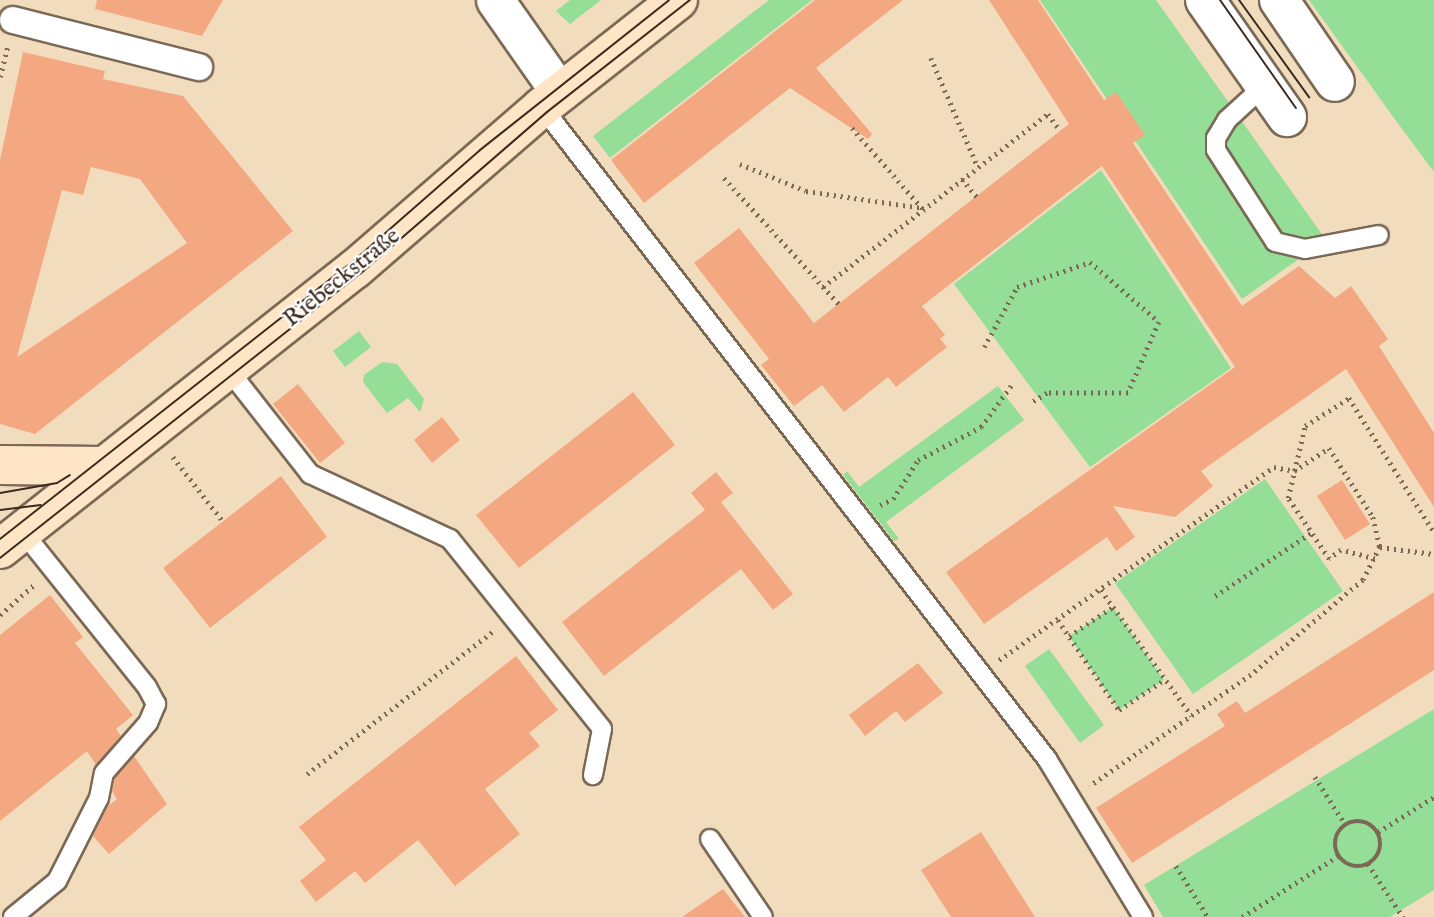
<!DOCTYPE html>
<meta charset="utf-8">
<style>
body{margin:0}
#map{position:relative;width:1434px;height:917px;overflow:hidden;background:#f1ddbd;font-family:"IM FELL English",serif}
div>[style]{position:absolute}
.green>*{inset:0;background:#95de98}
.building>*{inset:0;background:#f3a882}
.path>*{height:4.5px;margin-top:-2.25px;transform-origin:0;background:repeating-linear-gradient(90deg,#7b6956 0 2px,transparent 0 7px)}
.path>.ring{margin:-2.25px;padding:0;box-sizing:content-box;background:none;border:4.5px solid #7b6956;border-radius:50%}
.roads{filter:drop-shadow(2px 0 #7b6956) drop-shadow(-2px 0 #7b6956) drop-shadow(0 2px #7b6956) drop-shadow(0 -2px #7b6956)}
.service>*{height:18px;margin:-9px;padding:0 9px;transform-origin:9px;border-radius:9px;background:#fff}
.pedestrian>*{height:26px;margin:-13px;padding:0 13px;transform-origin:13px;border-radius:13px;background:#fff}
.minor>*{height:37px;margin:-18.5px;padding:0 18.5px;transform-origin:18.5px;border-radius:18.5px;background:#fff}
.tertiary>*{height:38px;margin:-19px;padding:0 19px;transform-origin:19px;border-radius:19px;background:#fff}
.secondary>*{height:38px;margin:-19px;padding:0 19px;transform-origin:19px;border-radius:19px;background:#fde5c5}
.tram>*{height:2px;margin:-1px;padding:0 1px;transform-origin:1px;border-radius:1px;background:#3b2a1e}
span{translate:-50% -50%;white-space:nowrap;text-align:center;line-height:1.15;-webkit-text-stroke:5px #fff;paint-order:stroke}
.street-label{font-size:24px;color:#3b2a1e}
</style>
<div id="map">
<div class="green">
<i style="clip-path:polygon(570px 0,601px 0,570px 24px,556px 11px)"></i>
<i style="clip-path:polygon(769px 0,812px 0,610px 158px,593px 136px)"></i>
<i style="clip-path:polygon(1040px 0,1156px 0,1326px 240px,1242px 299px)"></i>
<i style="clip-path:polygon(1309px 0,1434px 0,1434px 172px,1394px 118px)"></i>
<i style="clip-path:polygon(1101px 170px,1231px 368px,1090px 467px,954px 284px)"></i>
<i style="clip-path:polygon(359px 331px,371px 347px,345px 367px,333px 351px)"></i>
<i style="clip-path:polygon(382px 362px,397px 364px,424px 399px,420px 412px,408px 398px,387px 413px,363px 382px,364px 375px)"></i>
<i style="clip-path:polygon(998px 386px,1024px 420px,886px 522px,899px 539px,894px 541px,843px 475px,847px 471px,859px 487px)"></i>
<i style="clip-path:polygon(1265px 479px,1343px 591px,1193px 694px,1115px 583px)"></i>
<i style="clip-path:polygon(1113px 607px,1164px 680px,1119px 710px,1069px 636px)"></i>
<i style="clip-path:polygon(1049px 649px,1104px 725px,1080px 743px,1025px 666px)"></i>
<i style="clip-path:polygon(1434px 709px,1434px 890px,1390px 917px,1163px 917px,1144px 885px)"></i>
</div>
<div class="building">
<i style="clip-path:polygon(97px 0,223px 0,202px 36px,95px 9px)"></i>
<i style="clip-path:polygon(815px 0,903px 0,816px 68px,872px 134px,868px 139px,790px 88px,644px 203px,611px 160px)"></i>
<i style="clip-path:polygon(989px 0,1038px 0,1104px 100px,1116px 92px,1145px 135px,1133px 143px,1242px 306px,1299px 266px,1335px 298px,1351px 286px,1388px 339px,1379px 346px,1434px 433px,1434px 507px,1346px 369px,1201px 471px,1213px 486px,1175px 517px,1113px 506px,1135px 537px,1116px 551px,1107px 537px,984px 624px,946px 572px,1235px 367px,1102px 166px,922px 306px,945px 335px,940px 339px,947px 347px,896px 387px,888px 377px,844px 412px,822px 385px,794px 406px,761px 365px,769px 359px,694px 263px,739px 228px,814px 323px,1069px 124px)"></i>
<i style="clip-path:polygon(evenodd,23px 52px,105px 71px,103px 79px,183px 96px,293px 231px,35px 434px,0 424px,0 160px,23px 52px,91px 167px,140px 179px,187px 243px,17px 357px,62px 190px,83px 195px,91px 167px)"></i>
<i style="clip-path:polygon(298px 384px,345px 443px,320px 463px,273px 404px)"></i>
<i style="clip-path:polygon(633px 392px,675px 445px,519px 568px,476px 515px)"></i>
<i style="clip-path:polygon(442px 417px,460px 440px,432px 463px,414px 440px)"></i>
<i style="clip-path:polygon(716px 472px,733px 493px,721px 502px,793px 594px,773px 610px,741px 569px,604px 676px,562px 622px,705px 510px,691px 493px)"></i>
<i style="clip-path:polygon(281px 476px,327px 537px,210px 628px,163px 568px)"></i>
<i style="clip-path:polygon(1342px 480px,1370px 524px,1345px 540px,1317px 496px)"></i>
<i style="clip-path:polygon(1434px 592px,1434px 670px,1132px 863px,1096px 808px,1225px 726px,1217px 714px,1237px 701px,1245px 713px)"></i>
<i style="clip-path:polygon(50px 595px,83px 637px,75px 643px,133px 715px,116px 729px,121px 736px,96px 765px,87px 751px,0 821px,0 635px)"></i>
<i style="clip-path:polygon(516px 656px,558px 710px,529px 733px,540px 746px,485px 789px,520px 834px,455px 886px,418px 840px,365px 883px,355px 871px,316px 902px,300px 881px,326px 860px,299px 827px)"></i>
<i style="clip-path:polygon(918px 663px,943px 693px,905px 722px,896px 711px,865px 736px,849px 715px)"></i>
<i style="clip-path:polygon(134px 756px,167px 804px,109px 854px,93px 836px,108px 806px,117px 799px,112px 791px,115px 778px)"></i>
<i style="clip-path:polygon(981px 832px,1035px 917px,951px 917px,921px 870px)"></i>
<i style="clip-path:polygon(723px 889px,745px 917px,682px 917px)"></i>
</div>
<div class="path">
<i style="left:931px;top:58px;width:119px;rotate:66.7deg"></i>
<i style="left:0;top:77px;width:30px;rotate:-76deg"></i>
<i style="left:852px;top:128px;width:108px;rotate:48.8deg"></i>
<i style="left:740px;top:164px;width:71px;rotate:22.2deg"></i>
<i style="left:806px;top:191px;width:117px;rotate:8.3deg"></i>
<i style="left:724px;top:178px;width:171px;rotate:47.6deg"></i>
<i style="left:962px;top:179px;width:23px;rotate:50deg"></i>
<i style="left:823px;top:287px;width:284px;rotate:-37.6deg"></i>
<i style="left:1048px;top:114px;width:21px;rotate:53deg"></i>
<i style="left:984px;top:347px;width:68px;rotate:-61.2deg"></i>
<i style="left:1017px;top:287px;width:77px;rotate:-18.9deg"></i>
<i style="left:1090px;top:262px;width:91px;rotate:41deg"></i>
<i style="left:1159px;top:322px;width:77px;rotate:113.6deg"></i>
<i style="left:1128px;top:393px;width:81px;rotate:180deg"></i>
<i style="left:1047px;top:393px;width:20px;rotate:147deg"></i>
<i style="left:173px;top:457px;width:80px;rotate:52.1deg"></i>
<i style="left:880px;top:505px;width:14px;rotate:-25deg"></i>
<i style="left:893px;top:499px;width:46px;rotate:-57.3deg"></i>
<i style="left:918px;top:460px;width:71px;rotate:-27.6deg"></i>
<i style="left:981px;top:427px;width:54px;rotate:-54deg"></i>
<i style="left:1380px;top:547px;width:54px;rotate:7.4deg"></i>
<i style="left:1375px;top:559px;width:35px;rotate:-165deg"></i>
<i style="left:1341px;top:550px;width:15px;rotate:143deg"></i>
<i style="left:1329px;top:559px;width:73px;rotate:-123.9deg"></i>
<i style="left:1288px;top:498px;width:74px;rotate:-76.7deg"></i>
<i style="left:1305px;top:426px;width:52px;rotate:-32.5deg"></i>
<i style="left:1349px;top:398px;width:159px;rotate:57.6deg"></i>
<i style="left:1101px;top:590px;width:155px;rotate:54.2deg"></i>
<i style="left:1215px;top:596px;width:115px;rotate:-33.3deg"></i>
<i style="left:0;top:615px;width:48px;rotate:-41.6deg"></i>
<i style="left:1058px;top:620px;width:109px;rotate:55.9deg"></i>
<i style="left:1119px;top:710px;width:54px;rotate:-33.7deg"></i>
<i style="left:1069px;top:636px;width:53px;rotate:-33.4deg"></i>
<i style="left:999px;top:660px;width:336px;rotate:-35.1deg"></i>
<i style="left:1274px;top:467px;width:20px;rotate:11deg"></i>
<i style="left:1294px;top:471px;width:42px;rotate:-33.3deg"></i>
<i style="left:1329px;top:448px;width:82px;rotate:57.5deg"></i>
<i style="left:1373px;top:517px;width:31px;rotate:77deg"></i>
<i style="left:1380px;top:547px;width:37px;rotate:117deg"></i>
<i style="left:1363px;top:580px;width:147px;rotate:139.7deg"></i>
<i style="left:1251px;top:675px;width:196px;rotate:145.4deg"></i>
<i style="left:307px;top:774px;width:237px;rotate:-37.5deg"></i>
<i style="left:1315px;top:777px;width:56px;rotate:57.4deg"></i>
<i class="ring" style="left:1335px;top:821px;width:41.5px;height:41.5px"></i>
<i style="left:1378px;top:832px;width:66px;rotate:-32deg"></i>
<i style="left:1368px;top:864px;width:64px;rotate:56.6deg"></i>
<i style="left:1176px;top:866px;width:60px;rotate:57.9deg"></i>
<i style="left:1242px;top:917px;width:114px;rotate:-32.4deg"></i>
</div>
<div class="roads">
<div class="service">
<i style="left:1265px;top:85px;width:52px;rotate:137.4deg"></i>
<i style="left:1227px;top:120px;width:21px;rotate:121deg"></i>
<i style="left:1216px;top:138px;width:12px;rotate:90deg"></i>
<i style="left:1216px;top:150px;width:109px;rotate:57.3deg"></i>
<i style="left:1275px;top:242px;width:31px;rotate:13deg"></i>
<i style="left:1305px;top:249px;width:75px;rotate:-10.7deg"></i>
<i style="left:542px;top:107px;width:825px;rotate:52.24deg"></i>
<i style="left:1047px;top:759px;width:185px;rotate:58.7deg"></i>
<i style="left:227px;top:368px;width:135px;rotate:51.9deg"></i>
<i style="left:310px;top:474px;width:154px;rotate:24.9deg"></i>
<i style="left:450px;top:539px;width:243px;rotate:51.3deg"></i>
<i style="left:602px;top:729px;width:47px;rotate:101.1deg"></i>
<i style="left:710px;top:839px;width:94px;rotate:55.8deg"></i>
<i style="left:13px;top:917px;width:57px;rotate:-39.3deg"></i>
<i style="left:57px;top:881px;width:93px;rotate:-63.2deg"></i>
<i style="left:99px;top:798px;width:25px;rotate:-79deg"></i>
<i style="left:104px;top:773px;width:67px;rotate:-48.7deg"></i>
<i style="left:148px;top:723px;width:21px;rotate:-67deg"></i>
<i style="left:156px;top:704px;width:19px;rotate:-118deg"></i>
<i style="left:147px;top:687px;width:200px;rotate:-128.7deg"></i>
</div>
<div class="pedestrian">
<i style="left:13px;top:20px;width:192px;rotate:14.2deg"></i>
</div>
<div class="minor">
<i style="left:495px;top:0;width:113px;rotate:55deg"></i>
</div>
<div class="tertiary">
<i style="left:1205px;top:0;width:143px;rotate:55deg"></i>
<i style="left:1279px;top:0;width:99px;rotate:55.7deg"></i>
</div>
<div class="secondary">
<i style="left:0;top:465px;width:104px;rotate:0.6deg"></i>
<i style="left:0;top:549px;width:452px;rotate:-38.3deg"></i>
<i style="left:355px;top:269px;width:247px;rotate:-40.9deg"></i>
<i style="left:542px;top:107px;width:173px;rotate:-38.2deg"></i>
</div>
</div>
<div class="tram">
<i style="left:1220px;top:0;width:132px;rotate:54.9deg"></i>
<i style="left:1239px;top:0;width:120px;rotate:54.2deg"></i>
<i style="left:0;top:493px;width:58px;rotate:-10deg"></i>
<i style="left:57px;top:483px;width:15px;rotate:-32deg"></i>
<i style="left:0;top:510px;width:41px;rotate:-7deg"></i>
<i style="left:0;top:539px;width:447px;rotate:-38.2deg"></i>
<i style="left:351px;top:263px;width:171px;rotate:-41.2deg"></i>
<i style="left:480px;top:150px;width:241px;rotate:-38.4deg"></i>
<i style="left:0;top:558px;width:459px;rotate:-38.3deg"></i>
<i style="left:360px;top:274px;width:247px;rotate:-40.9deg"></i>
<i style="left:547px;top:112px;width:182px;rotate:-38.1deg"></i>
</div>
<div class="street-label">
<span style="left:342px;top:278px;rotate:-39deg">Riebeckstraße</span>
</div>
</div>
